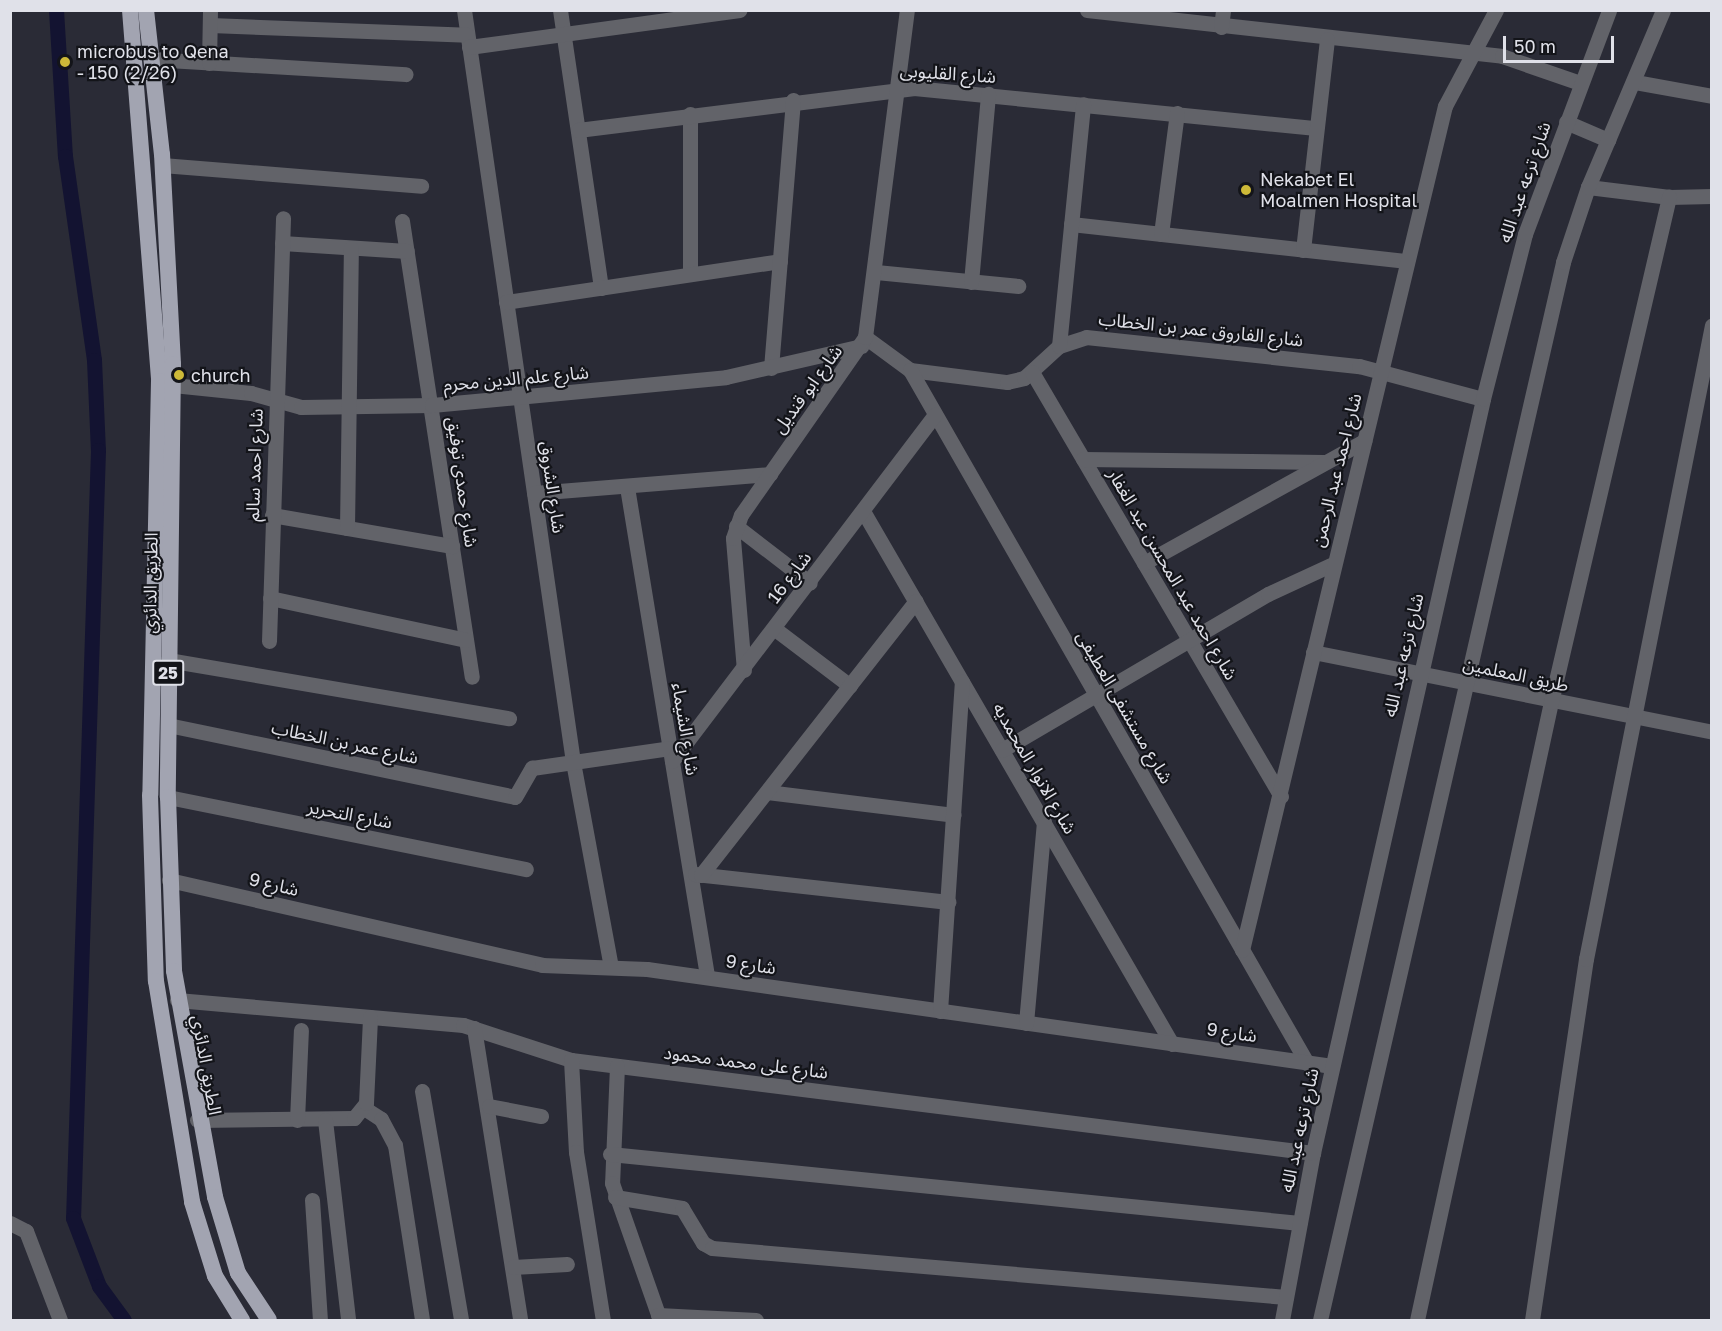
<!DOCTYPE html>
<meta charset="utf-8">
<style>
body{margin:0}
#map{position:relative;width:1722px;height:1331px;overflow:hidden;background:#2a2b36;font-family:"Golos Text","Noto Sans Arabic",sans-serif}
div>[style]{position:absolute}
.canal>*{height:15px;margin:-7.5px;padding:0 7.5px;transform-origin:7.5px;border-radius:7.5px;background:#131331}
.minor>*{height:15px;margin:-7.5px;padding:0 7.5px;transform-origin:7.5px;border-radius:7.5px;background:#626369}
.trunk>*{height:16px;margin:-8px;padding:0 8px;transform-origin:8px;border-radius:8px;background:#a2a4b1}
.dots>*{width:16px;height:16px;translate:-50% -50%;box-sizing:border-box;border:3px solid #131419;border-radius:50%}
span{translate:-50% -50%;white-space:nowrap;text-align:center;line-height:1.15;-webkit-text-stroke:4.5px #131419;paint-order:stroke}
.shield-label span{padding:2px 4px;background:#131419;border:2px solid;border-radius:4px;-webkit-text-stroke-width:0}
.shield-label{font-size:16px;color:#e0e1e9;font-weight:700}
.poi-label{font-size:18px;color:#e0e1e9}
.left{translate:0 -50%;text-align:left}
.street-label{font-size:18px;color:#e0e1e9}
.frame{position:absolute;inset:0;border:12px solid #e0e1e9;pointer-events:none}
.scale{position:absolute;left:1503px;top:36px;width:111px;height:27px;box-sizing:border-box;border:3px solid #e0e1e9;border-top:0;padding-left:8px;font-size:18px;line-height:21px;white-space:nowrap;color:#e0e1e9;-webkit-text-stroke:4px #131419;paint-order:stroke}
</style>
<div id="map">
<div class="canal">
<i style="left:56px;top:10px;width:146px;rotate:86.5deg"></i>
<i style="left:65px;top:156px;width:206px;rotate:81.9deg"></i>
<i style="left:94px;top:360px;width:90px;rotate:87.5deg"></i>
<i style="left:98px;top:450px;width:768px;rotate:91.86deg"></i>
<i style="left:73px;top:1218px;width:73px;rotate:69.1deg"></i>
<i style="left:99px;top:1286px;width:42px;rotate:53.7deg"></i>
</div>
<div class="minor">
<i style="left:464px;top:10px;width:760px;rotate:81.75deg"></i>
<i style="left:573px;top:762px;width:208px;rotate:79.5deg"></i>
<i style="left:560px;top:10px;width:281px;rotate:81.6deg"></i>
<i style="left:1087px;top:10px;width:418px;rotate:6.3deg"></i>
<i style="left:1502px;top:56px;width:83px;rotate:19.1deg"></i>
<i style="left:210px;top:25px;width:257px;rotate:2.2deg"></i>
<i style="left:1221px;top:27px;width:17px;rotate:-83deg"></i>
<i style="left:469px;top:47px;width:273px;rotate:-7.8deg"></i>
<i style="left:151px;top:59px;width:255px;rotate:3.4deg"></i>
<i style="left:209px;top:63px;width:53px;rotate:-88.9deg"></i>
<i style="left:1635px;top:82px;width:78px;rotate:10.3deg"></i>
<i style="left:690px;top:114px;width:160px;rotate:90deg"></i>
<i style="left:1566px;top:122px;width:46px;rotate:23.2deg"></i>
<i style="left:578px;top:130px;width:339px;rotate:-7.1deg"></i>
<i style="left:914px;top:88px;width:404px;rotate:5.7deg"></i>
<i style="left:162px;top:165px;width:260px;rotate:4.6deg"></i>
<i style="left:1588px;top:187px;width:82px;rotate:7deg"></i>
<i style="left:1669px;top:197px;width:43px;rotate:-1.3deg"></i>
<i style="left:402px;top:221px;width:461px;rotate:81.3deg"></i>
<i style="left:1071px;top:224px;width:336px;rotate:6.3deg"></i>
<i style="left:1161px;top:234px;width:122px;rotate:-82.5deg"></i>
<i style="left:282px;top:243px;width:125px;rotate:3.7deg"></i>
<i style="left:1303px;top:250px;width:212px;rotate:-83.5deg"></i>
<i style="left:876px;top:272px;width:143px;rotate:5.6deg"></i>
<i style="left:971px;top:282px;width:189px;rotate:-84.8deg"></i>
<i style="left:506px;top:302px;width:277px;rotate:-8.5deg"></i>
<i style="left:865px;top:337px;width:56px;rotate:36.3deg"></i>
<i style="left:910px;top:370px;width:98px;rotate:7.1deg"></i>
<i style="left:1007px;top:382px;width:17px;rotate:-13deg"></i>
<i style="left:1024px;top:378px;width:47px;rotate:-42.4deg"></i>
<i style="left:1059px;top:346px;width:28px;rotate:-18deg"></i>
<i style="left:1086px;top:337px;width:275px;rotate:6.1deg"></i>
<i style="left:1359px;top:366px;width:128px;rotate:14.9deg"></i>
<i style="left:1059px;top:346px;width:243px;rotate:-84.3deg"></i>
<i style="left:771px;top:368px;width:269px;rotate:-85.3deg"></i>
<i style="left:910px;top:370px;width:799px;rotate:60.19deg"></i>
<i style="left:1032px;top:372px;width:492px;rotate:59.6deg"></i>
<i style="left:173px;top:385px;width:78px;rotate:5.9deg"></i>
<i style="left:251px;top:393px;width:52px;rotate:15.6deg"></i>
<i style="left:301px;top:407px;width:131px;rotate:-0.9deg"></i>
<i style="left:432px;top:405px;width:295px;rotate:-5.4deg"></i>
<i style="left:726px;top:377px;width:139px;rotate:-12.9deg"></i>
<i style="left:1083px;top:459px;width:240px;rotate:0.7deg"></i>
<i style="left:627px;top:487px;width:496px;rotate:80.7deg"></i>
<i style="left:534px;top:493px;width:237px;rotate:-4.6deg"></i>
<i style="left:863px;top:511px;width:616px;rotate:59.9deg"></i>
<i style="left:272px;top:515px;width:183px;rotate:9.8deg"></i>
<i style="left:736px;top:526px;width:93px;rotate:37.6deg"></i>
<i style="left:347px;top:528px;width:280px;rotate:-89.2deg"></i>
<i style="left:1144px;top:563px;width:252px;rotate:-29deg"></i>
<i style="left:270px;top:598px;width:200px;rotate:12.1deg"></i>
<i style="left:775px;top:629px;width:94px;rotate:37.2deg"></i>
<i style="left:269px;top:641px;width:423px;rotate:-88.1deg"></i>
<i style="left:1313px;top:652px;width:407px;rotate:11.3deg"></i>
<i style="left:168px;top:660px;width:346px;rotate:9.7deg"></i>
<i style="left:744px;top:670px;width:132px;rotate:-94.8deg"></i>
<i style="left:733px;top:538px;width:24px;rotate:-71deg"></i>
<i style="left:741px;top:515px;width:217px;rotate:-55.1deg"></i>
<i style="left:865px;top:337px;width:330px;rotate:-82.7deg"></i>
<i style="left:168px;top:725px;width:354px;rotate:11.7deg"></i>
<i style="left:515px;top:797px;width:34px;rotate:-60deg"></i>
<i style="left:532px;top:768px;width:139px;rotate:-8.2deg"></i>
<i style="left:1002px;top:750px;width:308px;rotate:-30.4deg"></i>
<i style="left:1268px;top:594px;width:72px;rotate:-24.8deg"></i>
<i style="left:672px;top:761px;width:435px;rotate:-52.8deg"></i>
<i style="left:767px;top:792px;width:188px;rotate:7deg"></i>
<i style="left:168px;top:797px;width:365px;rotate:11.4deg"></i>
<i style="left:695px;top:874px;width:255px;rotate:6.3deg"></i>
<i style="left:701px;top:875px;width:348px;rotate:-51.9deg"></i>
<i style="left:169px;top:880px;width:383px;rotate:12.8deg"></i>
<i style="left:542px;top:965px;width:105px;rotate:2.2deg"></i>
<i style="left:647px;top:969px;width:692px;rotate:8.06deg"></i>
<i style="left:1242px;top:950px;width:868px;rotate:-76.48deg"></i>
<i style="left:1445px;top:106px;width:109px;rotate:-62deg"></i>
<i style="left:177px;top:1000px;width:287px;rotate:5deg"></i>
<i style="left:463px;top:1025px;width:114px;rotate:18deg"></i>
<i style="left:571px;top:1060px;width:748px;rotate:7.14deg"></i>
<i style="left:940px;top:1011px;width:330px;rotate:-86.2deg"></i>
<i style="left:1026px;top:1023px;width:202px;rotate:-84.9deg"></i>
<i style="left:474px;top:1028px;width:296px;rotate:81deg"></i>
<i style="left:571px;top:1060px;width:92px;rotate:86.9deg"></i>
<i style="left:576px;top:1152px;width:170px;rotate:80.9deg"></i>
<i style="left:617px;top:1066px;width:117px;rotate:92.4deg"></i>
<i style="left:612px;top:1183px;width:145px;rotate:70.7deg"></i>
<i style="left:422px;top:1091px;width:232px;rotate:80.3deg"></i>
<i style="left:489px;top:1106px;width:53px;rotate:10.9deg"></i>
<i style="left:364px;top:1108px;width:20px;rotate:33deg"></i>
<i style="left:381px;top:1119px;width:30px;rotate:62deg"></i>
<i style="left:395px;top:1145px;width:177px;rotate:81.2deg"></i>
<i style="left:197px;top:1120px;width:157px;rotate:-0.7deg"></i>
<i style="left:354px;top:1118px;width:19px;rotate:-51deg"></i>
<i style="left:366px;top:1103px;width:86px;rotate:-87.3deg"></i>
<i style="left:297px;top:1120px;width:90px;rotate:-87.5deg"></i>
<i style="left:325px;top:1120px;width:201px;rotate:83.4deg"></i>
<i style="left:610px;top:1154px;width:693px;rotate:5.71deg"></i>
<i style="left:615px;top:1197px;width:68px;rotate:9.3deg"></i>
<i style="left:682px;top:1208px;width:41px;rotate:59deg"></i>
<i style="left:703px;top:1243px;width:10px;rotate:29deg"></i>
<i style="left:712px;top:1248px;width:576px;rotate:4.88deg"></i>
<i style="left:312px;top:1200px;width:120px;rotate:86.2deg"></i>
<i style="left:10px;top:1223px;width:18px;rotate:27deg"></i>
<i style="left:26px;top:1231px;width:95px;rotate:69.1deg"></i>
<i style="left:513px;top:1267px;width:54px;rotate:-3.2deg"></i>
<i style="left:658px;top:1315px;width:98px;rotate:2.9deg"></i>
<i style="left:1282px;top:1320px;width:170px;rotate:-79.5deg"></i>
<i style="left:1313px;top:1153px;width:773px;rotate:-77.29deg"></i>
<i style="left:1483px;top:399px;width:170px;rotate:-75.7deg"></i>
<i style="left:1525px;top:234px;width:239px;rotate:-69.4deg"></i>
<i style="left:1320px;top:1320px;width:1086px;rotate:-77.06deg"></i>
<i style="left:1563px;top:262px;width:79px;rotate:-71.6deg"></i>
<i style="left:1588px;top:187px;width:192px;rotate:-67deg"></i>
<i style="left:1417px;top:1320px;width:632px;rotate:-77.77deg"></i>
<i style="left:1551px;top:702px;width:519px;rotate:-76.85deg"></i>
<i style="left:1532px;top:1320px;width:365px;rotate:-81.5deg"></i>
<i style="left:1586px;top:959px;width:646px;rotate:-78.76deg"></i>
</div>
<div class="trunk">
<i style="left:130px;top:10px;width:372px;rotate:85.5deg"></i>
<i style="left:159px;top:381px;width:414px;rotate:91.2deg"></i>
<i style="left:150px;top:795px;width:186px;rotate:88.2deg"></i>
<i style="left:156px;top:981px;width:224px;rotate:80.7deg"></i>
<i style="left:192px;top:1202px;width:77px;rotate:72.7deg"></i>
<i style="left:215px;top:1276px;width:52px;rotate:58.5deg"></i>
<i style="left:146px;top:10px;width:145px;rotate:83.7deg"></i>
<i style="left:162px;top:154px;width:210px;rotate:87deg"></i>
<i style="left:173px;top:364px;width:433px;rotate:90.7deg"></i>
<i style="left:168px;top:797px;width:174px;rotate:88deg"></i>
<i style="left:174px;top:971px;width:230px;rotate:79.7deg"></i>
<i style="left:215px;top:1197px;width:79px;rotate:73.2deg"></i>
<i style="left:238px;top:1273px;width:56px;rotate:56.6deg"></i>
</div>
<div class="dots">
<i style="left:65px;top:62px;background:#cdb938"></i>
<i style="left:1246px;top:190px;background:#cdb938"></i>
<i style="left:179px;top:375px;background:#cdb938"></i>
</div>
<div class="shield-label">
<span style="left:168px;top:673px">25</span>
</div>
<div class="poi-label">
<span class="left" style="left:77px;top:62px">microbus to Qena<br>- 150 (2/26)</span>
<span class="left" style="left:1260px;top:190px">Nekabet El<br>Moalmen Hospital</span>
<span class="left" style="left:191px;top:375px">church</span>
</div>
<div class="street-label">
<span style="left:948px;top:73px;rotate:4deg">شارع القليوبى</span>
<span style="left:1524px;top:182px;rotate:-71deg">شارع ترعه عبد الله</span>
<span style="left:1201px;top:329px;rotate:6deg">شارع الفاروق عمر بن الخطاب</span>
<span style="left:516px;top:378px;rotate:-5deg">شارع علم الدين محرم</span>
<span style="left:807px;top:389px;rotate:-54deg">شارع ابو قنديل</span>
<span style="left:254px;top:465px;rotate:-88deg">شارع احمد سالم</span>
<span style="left:1336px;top:470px;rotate:-76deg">شارع احمد عبد الرحمن</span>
<span style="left:463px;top:482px;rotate:82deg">شارع حمدى توفيق</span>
<span style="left:553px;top:487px;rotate:82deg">شارع الشروق</span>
<span style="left:1173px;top:574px;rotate:60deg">شارع احمد عبد المحسن عبد الغفار</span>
<span style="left:789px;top:577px;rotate:-53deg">شارع 16</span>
<span style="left:150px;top:583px;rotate:-89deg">الطريق الدائري</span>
<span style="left:1403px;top:655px;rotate:-77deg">شارع ترعه عبد الله</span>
<span style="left:1516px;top:674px;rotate:12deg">طريق المعلمين</span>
<span style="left:1125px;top:707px;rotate:60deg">شارع مستشفى العطيفى</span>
<span style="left:686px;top:729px;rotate:81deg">شارع الشيماء</span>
<span style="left:345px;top:742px;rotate:12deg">شارع عمر بن الخطاب</span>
<span style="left:1035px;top:768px;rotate:60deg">شارع الانوار المحمديه</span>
<span style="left:350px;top:814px;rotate:11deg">شارع التحرير</span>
<span style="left:274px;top:884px;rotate:13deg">شارع 9</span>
<span style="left:751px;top:964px;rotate:8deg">شارع 9</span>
<span style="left:1232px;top:1032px;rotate:8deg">شارع 9</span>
<span style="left:746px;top:1062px;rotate:7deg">شارع على محمد محمود</span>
<span style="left:207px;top:1065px;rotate:80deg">الطريق الدائري</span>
<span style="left:1299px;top:1130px;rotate:-78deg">شارع ترعه عبد الله</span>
</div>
<div class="frame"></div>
<div class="scale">50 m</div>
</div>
